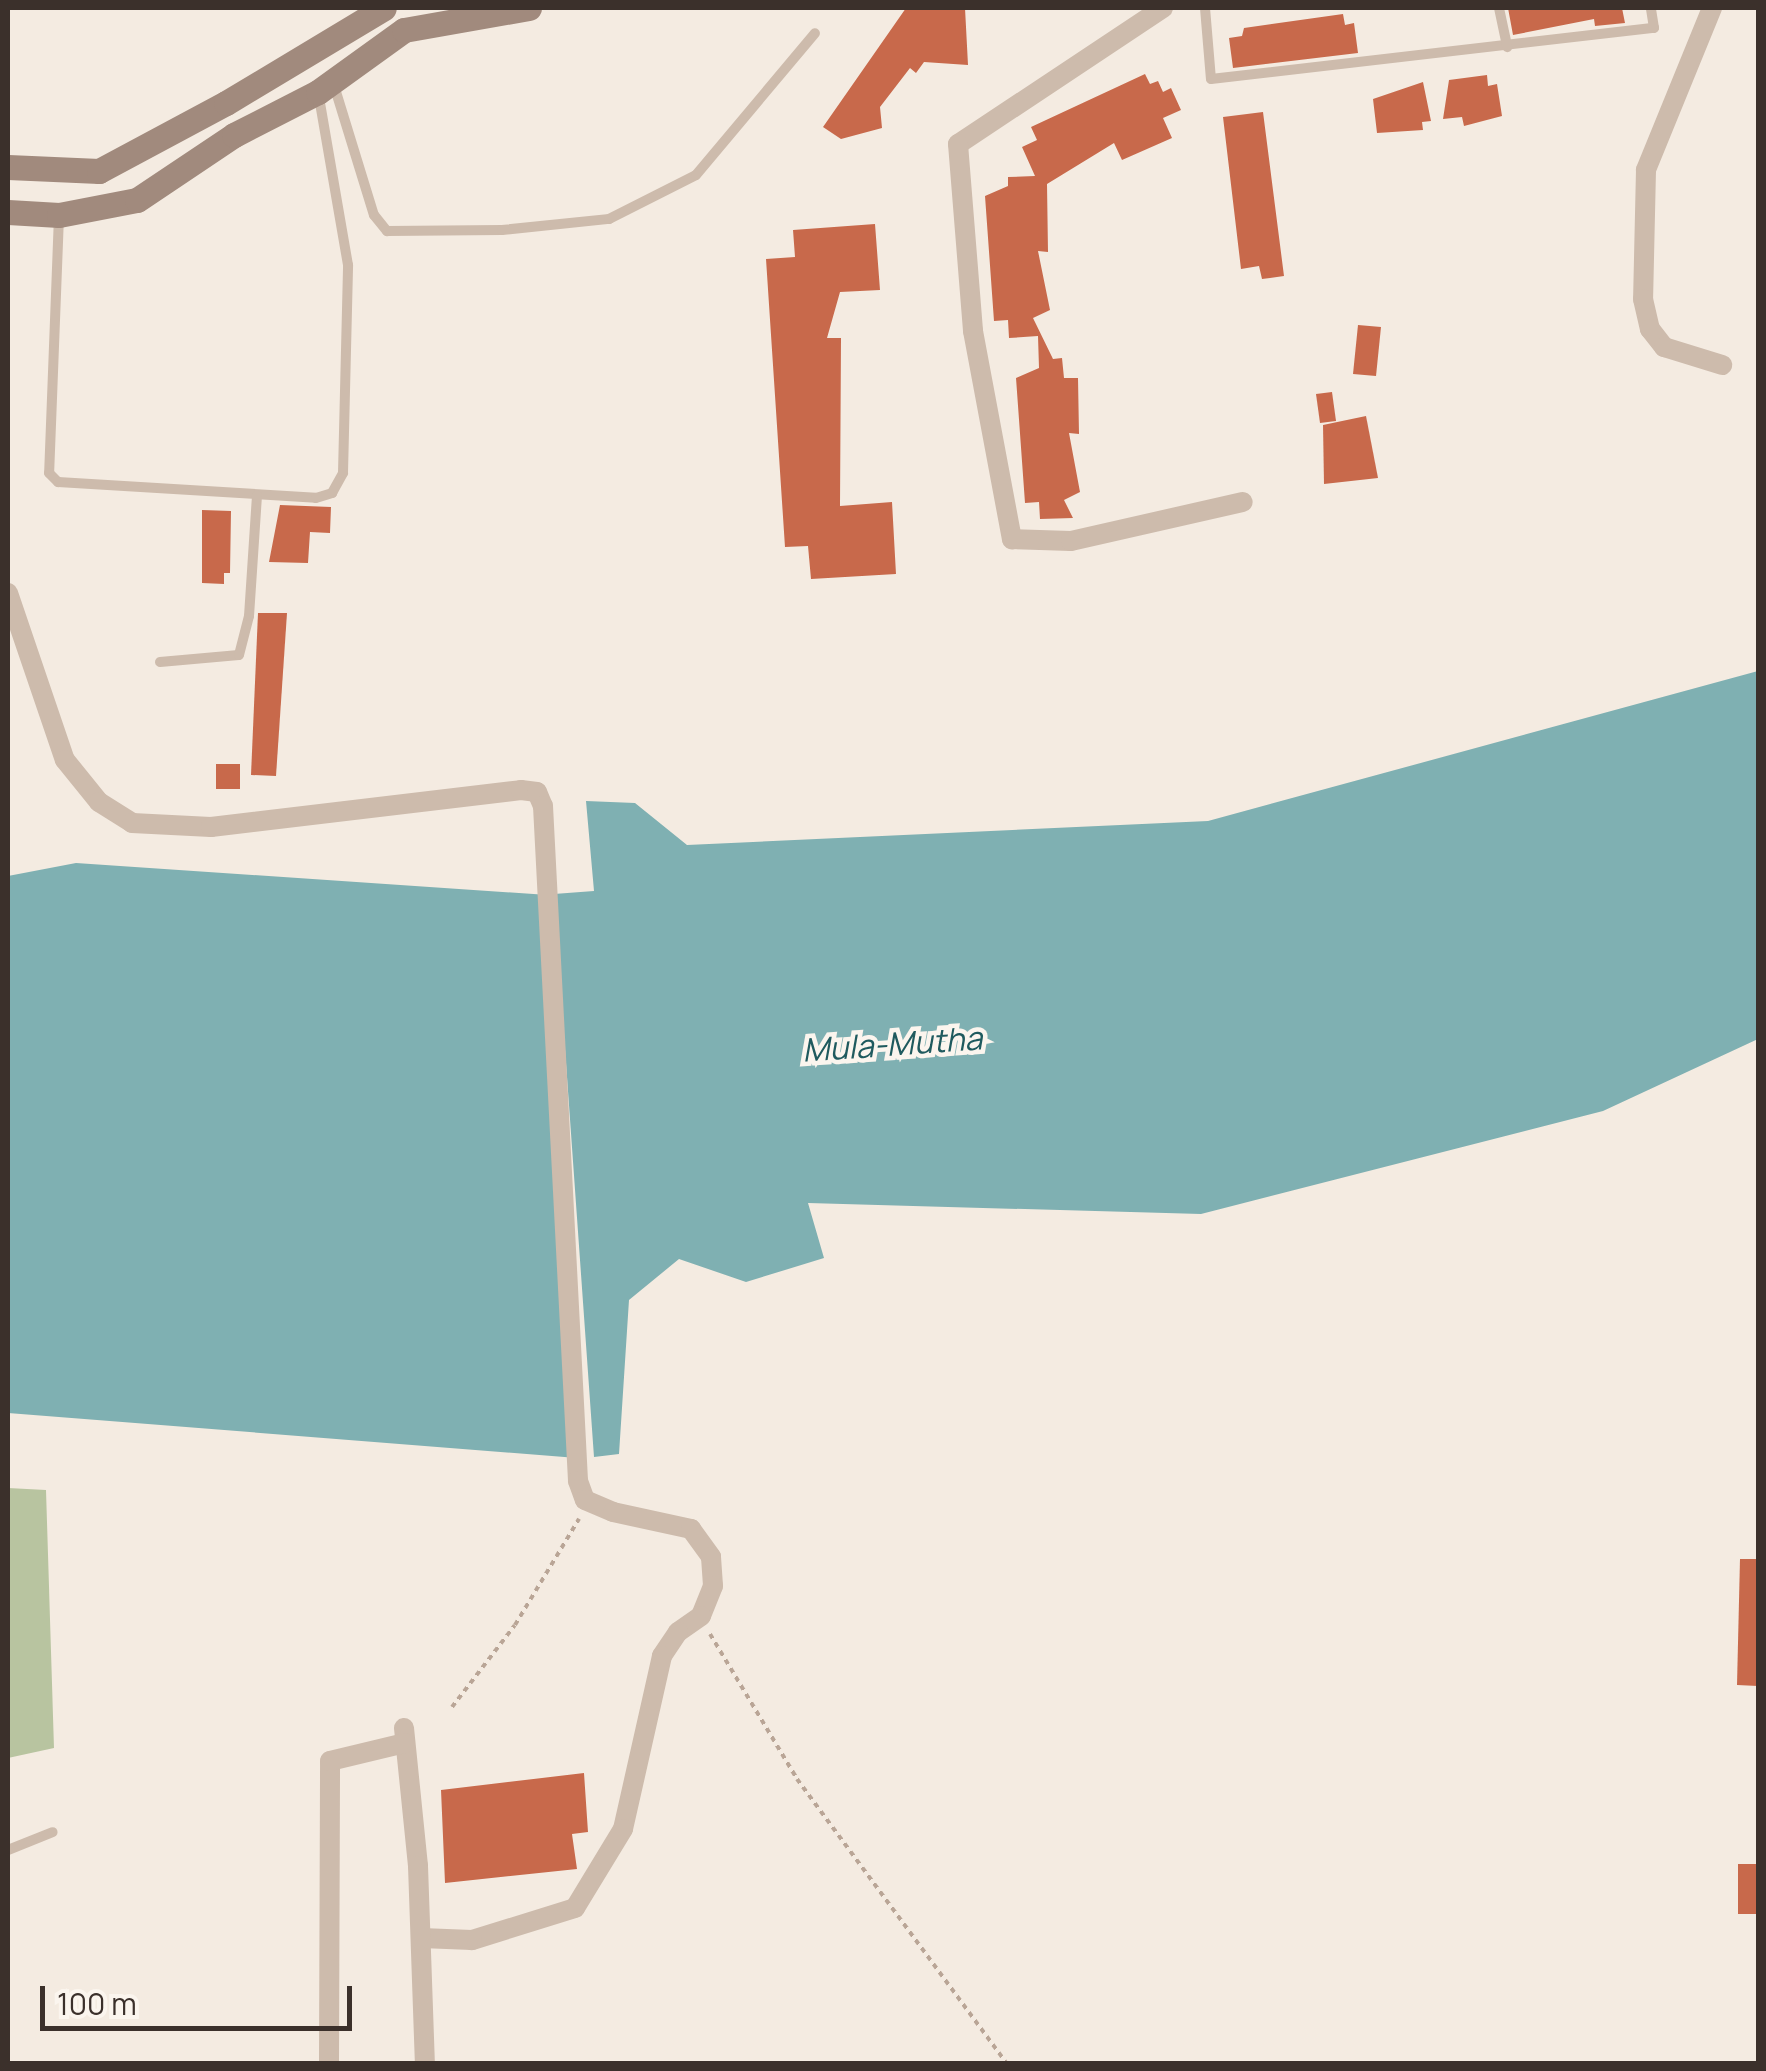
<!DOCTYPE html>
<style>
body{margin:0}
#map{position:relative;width:1766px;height:2071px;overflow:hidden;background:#f4ebe1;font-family:Manrope,sans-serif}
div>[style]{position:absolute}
.green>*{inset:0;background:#b8c4a0}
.water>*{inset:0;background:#7fb0b2}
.building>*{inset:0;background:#c8694b}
.path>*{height:4px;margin-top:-2px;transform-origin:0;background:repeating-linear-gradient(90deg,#b9a596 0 5px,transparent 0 10px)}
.service>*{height:10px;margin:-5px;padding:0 5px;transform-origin:5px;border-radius:5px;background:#cdbbac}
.minor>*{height:20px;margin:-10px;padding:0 10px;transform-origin:10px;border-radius:10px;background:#cdbbac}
.secondary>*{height:25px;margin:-12.5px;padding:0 12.5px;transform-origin:12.5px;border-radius:12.5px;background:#a18a7d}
span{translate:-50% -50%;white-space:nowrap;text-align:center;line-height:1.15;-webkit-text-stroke:9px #fbf5ee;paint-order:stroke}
.water-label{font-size:32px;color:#1f5a5e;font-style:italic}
.frame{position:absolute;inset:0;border:10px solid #3b302b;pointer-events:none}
.scale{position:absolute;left:40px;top:1986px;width:312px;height:45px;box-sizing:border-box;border:5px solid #3b302b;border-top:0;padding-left:12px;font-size:30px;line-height:35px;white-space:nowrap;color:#3b302b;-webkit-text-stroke:8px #fbf5ee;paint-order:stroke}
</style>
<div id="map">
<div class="green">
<i style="clip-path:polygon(8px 1488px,46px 1490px,54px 1748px,8px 1758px)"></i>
</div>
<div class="water">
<i style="clip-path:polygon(1758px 671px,1758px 1039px,1603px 1111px,1201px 1214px,808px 1203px,824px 1258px,746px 1282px,679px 1259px,629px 1300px,619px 1454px,594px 1457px,554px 894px,594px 891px,586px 801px,635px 803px,687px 845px,1208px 821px)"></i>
<i style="clip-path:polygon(76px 863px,548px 895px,577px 1458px,8px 1413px,8px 876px)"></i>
</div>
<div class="building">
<i style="clip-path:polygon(906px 8px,965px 8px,968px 65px,924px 62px,916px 73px,910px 68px,880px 107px,882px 128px,841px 139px,823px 127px)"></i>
<i style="clip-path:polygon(1508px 8px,1622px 8px,1625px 23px,1595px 26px,1594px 19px,1513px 35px)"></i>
<i style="clip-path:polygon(1343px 14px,1345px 25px,1354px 23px,1358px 53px,1233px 68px,1229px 38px,1242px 36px,1244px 28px)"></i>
<i style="clip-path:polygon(1145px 74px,1150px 84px,1158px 81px,1163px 92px,1171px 88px,1181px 110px,1163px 118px,1172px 138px,1122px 160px,1114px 143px,1047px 184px,1048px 252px,1038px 251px,1050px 310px,1033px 318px,1053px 359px,1062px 358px,1064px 378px,1078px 378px,1079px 434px,1069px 433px,1080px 492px,1064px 500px,1073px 518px,1040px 519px,1039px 502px,1025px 503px,1016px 378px,1039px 368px,1038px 336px,1009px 338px,1008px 320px,994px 321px,985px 196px,1008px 186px,1008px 177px,1035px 176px,1022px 147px,1037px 140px,1031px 127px)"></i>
<i style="clip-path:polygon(1487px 75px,1488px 86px,1497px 84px,1502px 116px,1464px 126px,1462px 117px,1443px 119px,1449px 80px)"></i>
<i style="clip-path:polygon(1423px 82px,1431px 121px,1422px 122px,1423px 130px,1377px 133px,1373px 99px)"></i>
<i style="clip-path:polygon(1263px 112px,1284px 276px,1262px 279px,1259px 266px,1241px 269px,1223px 117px)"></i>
<i style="clip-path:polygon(875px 224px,880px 290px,840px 292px,827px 338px,841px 338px,840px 506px,892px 502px,896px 574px,811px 579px,808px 546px,785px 547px,766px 259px,795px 257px,793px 230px)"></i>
<i style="clip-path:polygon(1358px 325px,1381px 327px,1376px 376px,1353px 374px)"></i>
<i style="clip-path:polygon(1332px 392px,1336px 421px,1320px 423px,1316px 394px)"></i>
<i style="clip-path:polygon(1366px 416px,1378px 478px,1324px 484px,1323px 425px)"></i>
<i style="clip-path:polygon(280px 505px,331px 507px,330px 533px,310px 532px,308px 563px,269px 562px)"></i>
<i style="clip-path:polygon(202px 510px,231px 511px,230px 573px,224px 573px,224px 584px,202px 583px)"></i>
<i style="clip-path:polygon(258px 613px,287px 613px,276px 776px,251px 775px)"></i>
<i style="clip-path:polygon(216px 764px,240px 764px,240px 789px,216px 789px)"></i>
<i style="clip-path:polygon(1740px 1559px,1758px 1559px,1758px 1686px,1737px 1685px)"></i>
<i style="clip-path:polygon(584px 1773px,588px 1832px,572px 1834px,577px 1869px,445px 1883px,441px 1790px)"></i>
<i style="clip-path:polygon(1738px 1864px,1758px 1864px,1758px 1914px,1738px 1914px)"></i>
</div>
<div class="path">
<i style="left:710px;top:1634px;width:169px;rotate:59deg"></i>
<i style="left:797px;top:1779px;width:354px;rotate:53.6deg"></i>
<i style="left:452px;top:1707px;width:103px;rotate:-52.5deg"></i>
<i style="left:515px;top:1625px;width:124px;rotate:-58.9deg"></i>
</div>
<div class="service">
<i style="left:1205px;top:8px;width:71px;rotate:85.2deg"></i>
<i style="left:1211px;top:79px;width:446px;rotate:-6.6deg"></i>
<i style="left:1654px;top:28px;width:20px;rotate:-99deg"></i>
<i style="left:1499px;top:8px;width:40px;rotate:78deg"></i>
<i style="left:333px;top:82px;width:139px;rotate:72.9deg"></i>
<i style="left:374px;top:215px;width:21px;rotate:51deg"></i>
<i style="left:387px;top:231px;width:115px;rotate:-0.5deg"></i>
<i style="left:502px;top:230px;width:108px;rotate:-5.9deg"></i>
<i style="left:609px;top:219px;width:97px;rotate:-26.8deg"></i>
<i style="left:696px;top:175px;width:185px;rotate:-50deg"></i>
<i style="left:59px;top:216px;width:257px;rotate:92.2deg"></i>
<i style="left:49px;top:473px;width:13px;rotate:45deg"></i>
<i style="left:58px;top:482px;width:258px;rotate:3.5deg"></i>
<i style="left:316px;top:498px;width:17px;rotate:-17deg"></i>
<i style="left:332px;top:493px;width:23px;rotate:-61deg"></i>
<i style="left:343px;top:473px;width:208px;rotate:-88.6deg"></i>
<i style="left:348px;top:265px;width:176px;rotate:-99.8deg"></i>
<i style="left:160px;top:662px;width:79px;rotate:-5.1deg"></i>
<i style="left:239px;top:655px;width:40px;rotate:-75.6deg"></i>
<i style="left:249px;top:616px;width:121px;rotate:-86.2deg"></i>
<i style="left:8px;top:1850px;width:48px;rotate:-21.8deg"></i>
</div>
<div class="minor">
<i style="left:1163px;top:8px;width:246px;rotate:146.4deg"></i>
<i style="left:958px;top:144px;width:188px;rotate:85.4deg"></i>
<i style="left:973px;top:331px;width:212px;rotate:79.4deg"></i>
<i style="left:1012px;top:539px;width:59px;rotate:1.9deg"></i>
<i style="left:1071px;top:541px;width:176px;rotate:-12.8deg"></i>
<i style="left:1712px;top:8px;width:175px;rotate:112.2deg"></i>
<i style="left:1646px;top:170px;width:129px;rotate:91.3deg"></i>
<i style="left:1643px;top:299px;width:31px;rotate:77deg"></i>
<i style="left:1650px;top:329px;width:23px;rotate:52deg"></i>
<i style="left:1664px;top:347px;width:61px;rotate:17.2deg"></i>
<i style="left:8px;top:593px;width:176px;rotate:71.2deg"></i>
<i style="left:65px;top:760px;width:54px;rotate:51deg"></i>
<i style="left:99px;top:802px;width:39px;rotate:32deg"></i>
<i style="left:132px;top:823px;width:79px;rotate:2.9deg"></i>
<i style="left:211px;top:827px;width:312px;rotate:-6.8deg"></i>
<i style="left:521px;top:790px;width:16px;rotate:7deg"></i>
<i style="left:537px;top:792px;width:15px;rotate:67deg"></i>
<i style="left:543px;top:806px;width:676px;rotate:87.03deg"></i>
<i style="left:578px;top:1481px;width:20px;rotate:70deg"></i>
<i style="left:585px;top:1500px;width:30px;rotate:23deg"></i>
<i style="left:613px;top:1512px;width:80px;rotate:12.3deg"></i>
<i style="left:691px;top:1529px;width:34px;rotate:54deg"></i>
<i style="left:711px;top:1557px;width:29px;rotate:86deg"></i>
<i style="left:713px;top:1586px;width:32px;rotate:112deg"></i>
<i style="left:701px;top:1616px;width:28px;rotate:145deg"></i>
<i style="left:678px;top:1632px;width:29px;rotate:124deg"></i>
<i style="left:662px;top:1656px;width:177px;rotate:102.7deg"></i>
<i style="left:623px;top:1829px;width:92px;rotate:121.3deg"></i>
<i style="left:575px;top:1908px;width:108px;rotate:162.7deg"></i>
<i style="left:472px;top:1940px;width:51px;rotate:-177.8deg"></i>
<i style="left:404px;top:1728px;width:139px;rotate:84.2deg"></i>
<i style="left:418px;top:1866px;width:198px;rotate:88deg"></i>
<i style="left:329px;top:2064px;width:303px;rotate:-89.8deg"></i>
<i style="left:330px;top:1761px;width:77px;rotate:-13.5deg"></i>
</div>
<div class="secondary">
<i style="left:8px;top:167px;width:91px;rotate:2.5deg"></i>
<i style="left:99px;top:171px;width:144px;rotate:-28.2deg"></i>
<i style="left:226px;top:103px;width:184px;rotate:-31deg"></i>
<i style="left:8px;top:212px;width:51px;rotate:3.4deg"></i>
<i style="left:59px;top:215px;width:79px;rotate:-10.9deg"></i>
<i style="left:137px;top:200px;width:117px;rotate:-33.8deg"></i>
<i style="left:234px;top:135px;width:94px;rotate:-27.1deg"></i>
<i style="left:318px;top:92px;width:106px;rotate:-35.8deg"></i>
<i style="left:404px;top:30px;width:127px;rotate:-10deg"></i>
</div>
<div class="water-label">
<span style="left:892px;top:1044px;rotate:-4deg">Mula-Mutha</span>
</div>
<div class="frame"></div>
<div class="scale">100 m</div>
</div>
